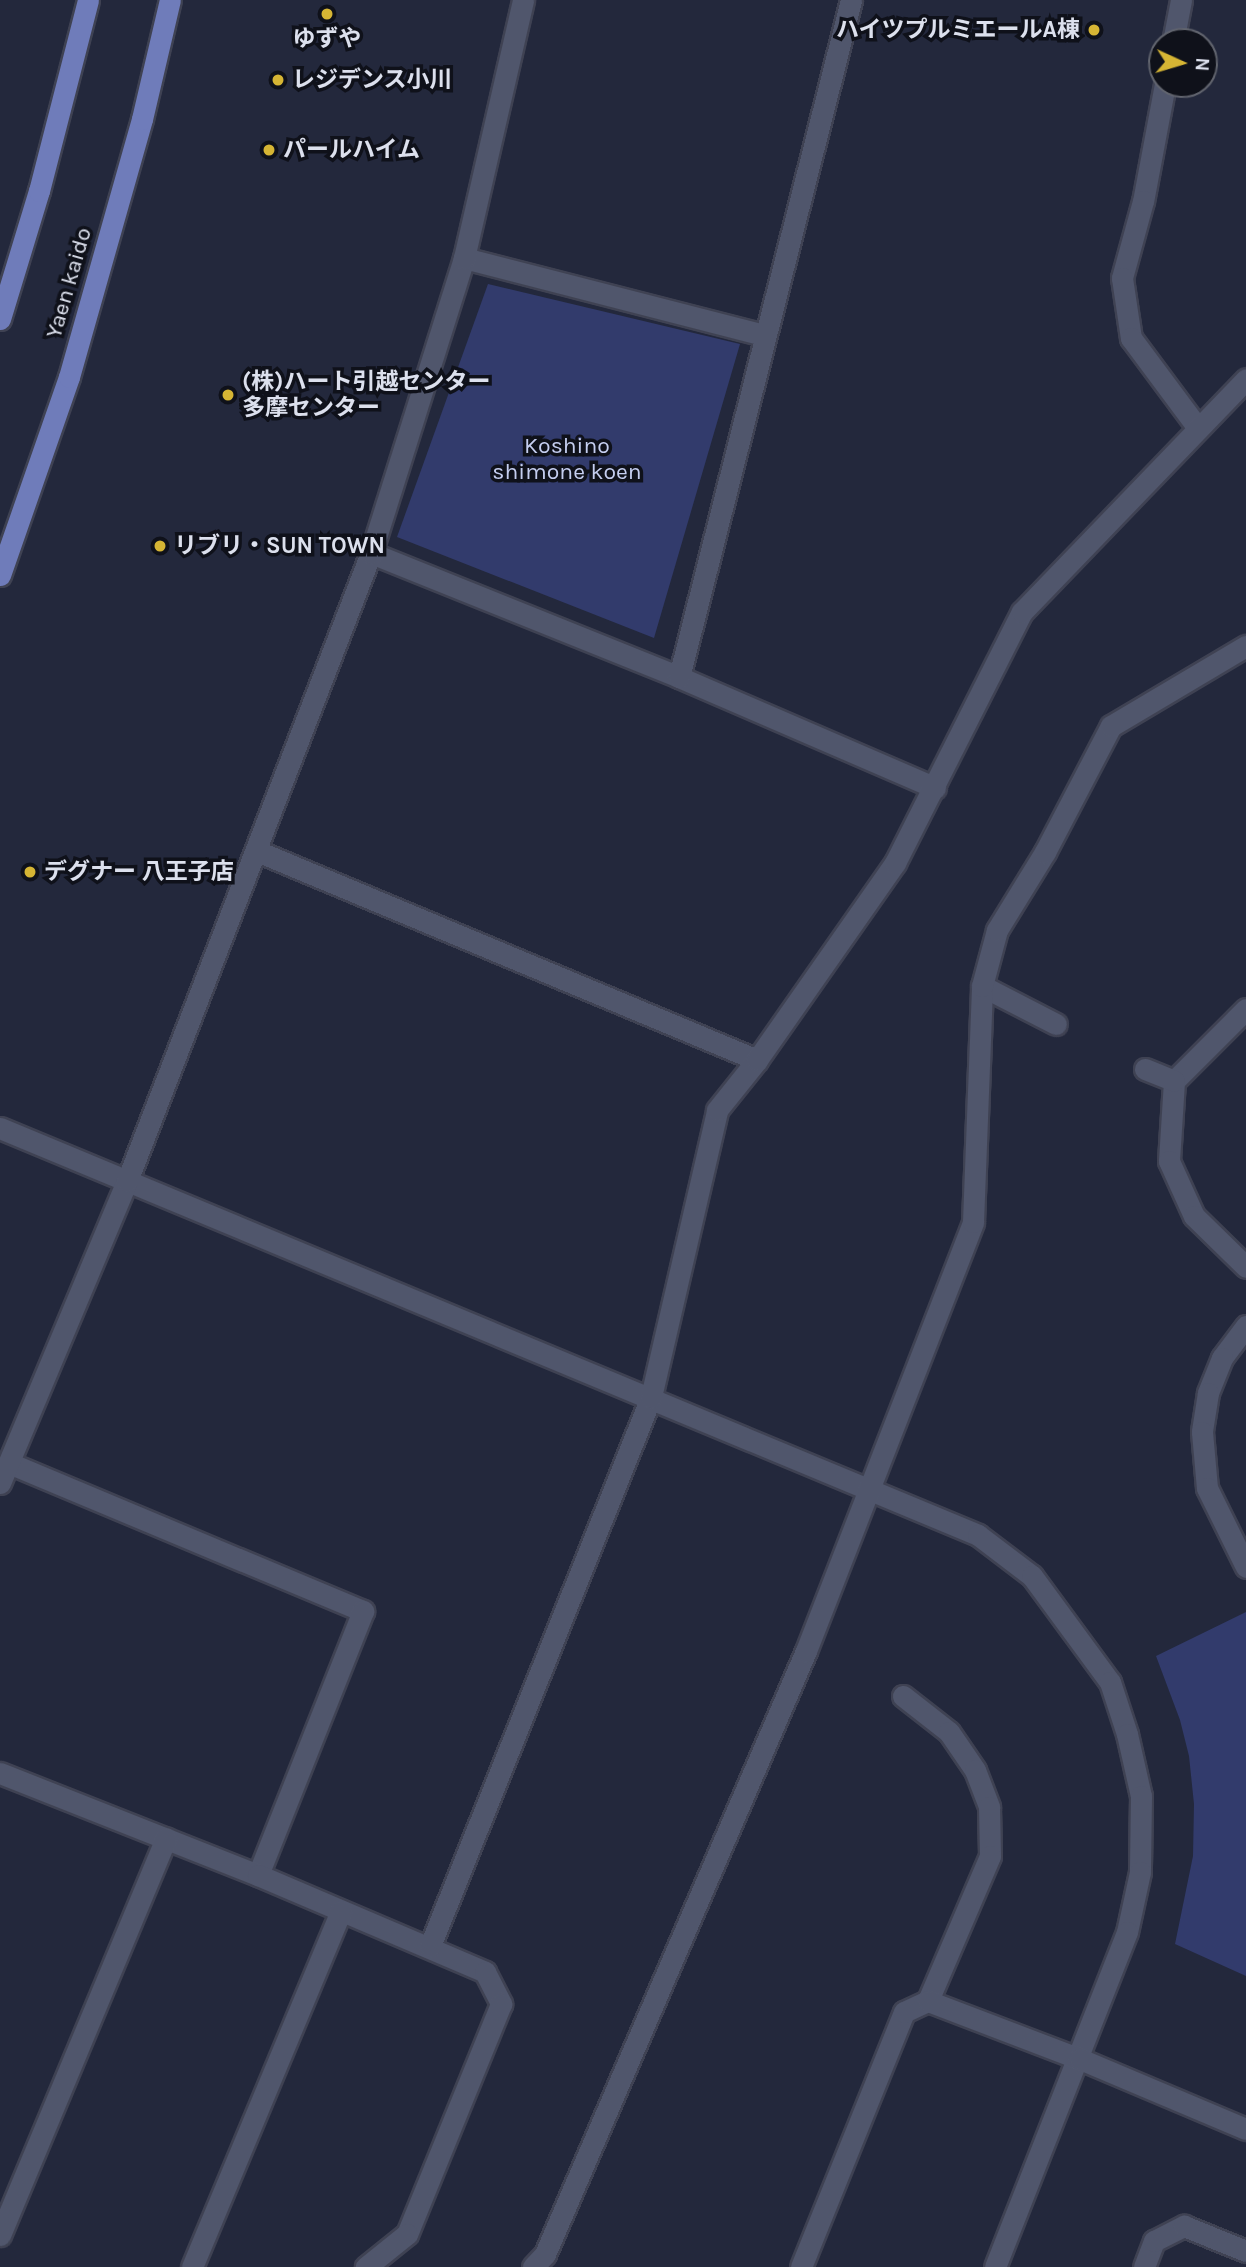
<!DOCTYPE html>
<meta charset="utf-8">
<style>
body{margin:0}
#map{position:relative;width:1246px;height:2267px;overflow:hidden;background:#23283c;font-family:Karla,"Noto Sans JP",sans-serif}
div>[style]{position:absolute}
.green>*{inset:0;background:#323b6c}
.roads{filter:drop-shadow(2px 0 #3f4253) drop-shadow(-2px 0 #3f4253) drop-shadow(0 2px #3f4253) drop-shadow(0 -2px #3f4253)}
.minor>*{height:21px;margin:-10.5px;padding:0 10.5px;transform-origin:10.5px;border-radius:10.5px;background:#50566c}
.major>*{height:21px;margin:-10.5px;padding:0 10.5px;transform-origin:10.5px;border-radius:10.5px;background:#6f7cba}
.dots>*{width:19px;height:19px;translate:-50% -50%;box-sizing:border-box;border:4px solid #0f111a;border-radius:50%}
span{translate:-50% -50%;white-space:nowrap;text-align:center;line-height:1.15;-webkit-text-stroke:7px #0f111a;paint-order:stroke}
.poi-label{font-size:23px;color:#dce0ed;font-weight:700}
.right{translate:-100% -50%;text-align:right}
.left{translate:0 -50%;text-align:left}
.street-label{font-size:23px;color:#dce0ed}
.park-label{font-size:23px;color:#c5cef0}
.north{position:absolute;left:1148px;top:28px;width:70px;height:70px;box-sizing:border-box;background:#0f111a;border:2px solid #61646e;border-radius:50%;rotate:94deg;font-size:19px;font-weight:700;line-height:28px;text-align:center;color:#dce0ed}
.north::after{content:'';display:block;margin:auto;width:24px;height:32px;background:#d6b534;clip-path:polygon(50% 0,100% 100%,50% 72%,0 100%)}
</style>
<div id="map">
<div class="green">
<i style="clip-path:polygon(488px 284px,740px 344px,654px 638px,397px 537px)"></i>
<i style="clip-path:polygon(1246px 1612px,1246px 1976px,1175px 1944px,1193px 1856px,1194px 1804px,1189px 1756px,1180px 1720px,1156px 1656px)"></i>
</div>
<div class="roads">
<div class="minor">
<i style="left:1173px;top:42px;width:43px;rotate:-79.2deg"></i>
<i style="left:1165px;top:84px;width:119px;rotate:100.6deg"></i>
<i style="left:1143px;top:201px;width:80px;rotate:105.3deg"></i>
<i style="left:1122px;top:278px;width:61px;rotate:81.5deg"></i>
<i style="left:1131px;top:338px;width:111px;rotate:53.4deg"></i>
<i style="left:464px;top:258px;width:310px;rotate:14.4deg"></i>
<i style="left:371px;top:553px;width:332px;rotate:21.9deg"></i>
<i style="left:679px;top:677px;width:279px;rotate:23.4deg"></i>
<i style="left:679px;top:677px;width:699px;rotate:-75.74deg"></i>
<i style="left:257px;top:851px;width:542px;rotate:22.68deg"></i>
<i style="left:982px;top:986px;width:83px;rotate:27.2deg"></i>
<i style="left:1246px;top:1009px;width:102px;rotate:135deg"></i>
<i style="left:1174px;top:1081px;width:80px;rotate:93.6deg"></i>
<i style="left:1169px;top:1161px;width:60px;rotate:65.6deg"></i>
<i style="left:1194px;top:1216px;width:73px;rotate:44.4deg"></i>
<i style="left:1145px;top:1069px;width:31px;rotate:22deg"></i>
<i style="left:0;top:1128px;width:1059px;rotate:22.59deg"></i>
<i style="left:978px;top:1535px;width:68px;rotate:37.2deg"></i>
<i style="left:1032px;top:1576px;width:132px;rotate:53.7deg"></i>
<i style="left:1110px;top:1682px;width:55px;rotate:71.9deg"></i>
<i style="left:1127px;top:1734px;width:64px;rotate:77.3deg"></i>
<i style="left:1141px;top:1796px;width:76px;rotate:90.8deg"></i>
<i style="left:1140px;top:1872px;width:61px;rotate:102.2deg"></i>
<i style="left:1127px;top:1932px;width:360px;rotate:111.5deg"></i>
<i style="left:1246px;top:1326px;width:40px;rotate:127deg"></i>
<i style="left:1222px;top:1358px;width:38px;rotate:112deg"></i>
<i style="left:1208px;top:1393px;width:39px;rotate:99deg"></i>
<i style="left:1202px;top:1432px;width:56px;rotate:84.9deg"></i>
<i style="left:1207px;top:1488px;width:88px;rotate:63.7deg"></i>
<i style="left:9px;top:1463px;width:384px;rotate:22.7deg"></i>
<i style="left:363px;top:1611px;width:284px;rotate:111.7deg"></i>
<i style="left:0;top:1483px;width:328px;rotate:-67.2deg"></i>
<i style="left:127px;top:1181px;width:674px;rotate:-68.77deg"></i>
<i style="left:371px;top:553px;width:309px;rotate:-72.5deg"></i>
<i style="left:464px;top:258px;width:265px;rotate:-77.1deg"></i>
<i style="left:903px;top:1696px;width:58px;rotate:38deg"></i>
<i style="left:949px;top:1732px;width:46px;rotate:55.6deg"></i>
<i style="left:975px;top:1770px;width:40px;rotate:69deg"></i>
<i style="left:989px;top:1807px;width:49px;rotate:88.8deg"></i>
<i style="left:990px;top:1856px;width:158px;rotate:113.2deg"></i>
<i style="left:0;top:1773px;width:277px;rotate:21.6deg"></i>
<i style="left:258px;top:1875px;width:247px;rotate:23.1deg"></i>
<i style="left:485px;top:1972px;width:36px;rotate:63deg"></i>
<i style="left:501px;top:2004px;width:248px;rotate:112.2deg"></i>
<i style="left:407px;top:2234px;width:53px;rotate:141.2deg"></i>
<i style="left:430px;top:1946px;width:592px;rotate:-68.07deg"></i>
<i style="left:651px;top:1397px;width:294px;rotate:-77deg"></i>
<i style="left:717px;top:1110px;width:64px;rotate:-51.3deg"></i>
<i style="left:757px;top:1060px;width:241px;rotate:-55deg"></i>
<i style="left:895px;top:863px;width:281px;rotate:-63.2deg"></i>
<i style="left:1022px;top:612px;width:323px;rotate:-46.1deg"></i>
<i style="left:0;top:2235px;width:430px;rotate:-67.3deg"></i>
<i style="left:192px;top:2267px;width:386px;rotate:-67.3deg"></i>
<i style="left:533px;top:2267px;width:18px;rotate:-47deg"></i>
<i style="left:545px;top:2254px;width:657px;rotate:-66.6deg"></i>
<i style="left:806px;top:1651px;width:460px;rotate:-68.7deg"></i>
<i style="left:973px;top:1222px;width:236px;rotate:-87.8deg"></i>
<i style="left:982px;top:986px;width:58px;rotate:-75deg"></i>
<i style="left:997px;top:930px;width:92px;rotate:-58.4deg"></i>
<i style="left:1045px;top:852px;width:142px;rotate:-62.4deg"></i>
<i style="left:1111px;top:726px;width:157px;rotate:-30.7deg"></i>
<i style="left:801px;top:2267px;width:275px;rotate:-68deg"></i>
<i style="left:904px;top:2012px;width:26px;rotate:-25deg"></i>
<i style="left:928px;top:2001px;width:163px;rotate:20.9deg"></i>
<i style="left:1080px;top:2059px;width:180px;rotate:22.9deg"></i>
<i style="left:1144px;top:2267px;width:28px;rotate:-69deg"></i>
<i style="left:1154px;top:2241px;width:34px;rotate:-27deg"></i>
<i style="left:1184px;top:2226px;width:67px;rotate:22deg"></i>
</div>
<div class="major">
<i style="left:0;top:319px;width:134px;rotate:-73.1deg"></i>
<i style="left:39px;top:191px;width:197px;rotate:-75.6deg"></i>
<i style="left:0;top:575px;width:210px;rotate:-70.8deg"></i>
<i style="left:69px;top:377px;width:268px;rotate:-74.2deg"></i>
<i style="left:142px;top:119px;width:122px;rotate:-76.8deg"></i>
</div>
</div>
<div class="dots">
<i style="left:327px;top:14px;background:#d6b534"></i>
<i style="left:1094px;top:30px;background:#d6b534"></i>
<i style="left:278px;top:80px;background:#d6b534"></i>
<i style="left:269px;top:150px;background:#d6b534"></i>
<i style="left:228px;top:395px;background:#d6b534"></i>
<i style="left:160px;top:546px;background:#d6b534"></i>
<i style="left:30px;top:872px;background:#d6b534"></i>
</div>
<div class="poi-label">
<span class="right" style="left:1080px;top:30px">ハイツプルミエールA棟</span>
<span style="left:327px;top:39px">ゆずや</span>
<span class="left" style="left:292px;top:80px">レジデンス小川</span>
<span class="left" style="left:283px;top:150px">パールハイム</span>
<span class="left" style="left:242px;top:395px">(株)ハート引越センター<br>多摩センター</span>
<span class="left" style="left:174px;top:546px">リブリ・SUN TOWN</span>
<span class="left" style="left:44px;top:872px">デグナー 八王子店</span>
</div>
<div class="street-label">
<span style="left:69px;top:283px;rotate:-74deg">Yaen kaido</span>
</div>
<div class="park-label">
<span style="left:567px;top:459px">Koshino<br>shimone koen</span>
</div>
<div class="north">N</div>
</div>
